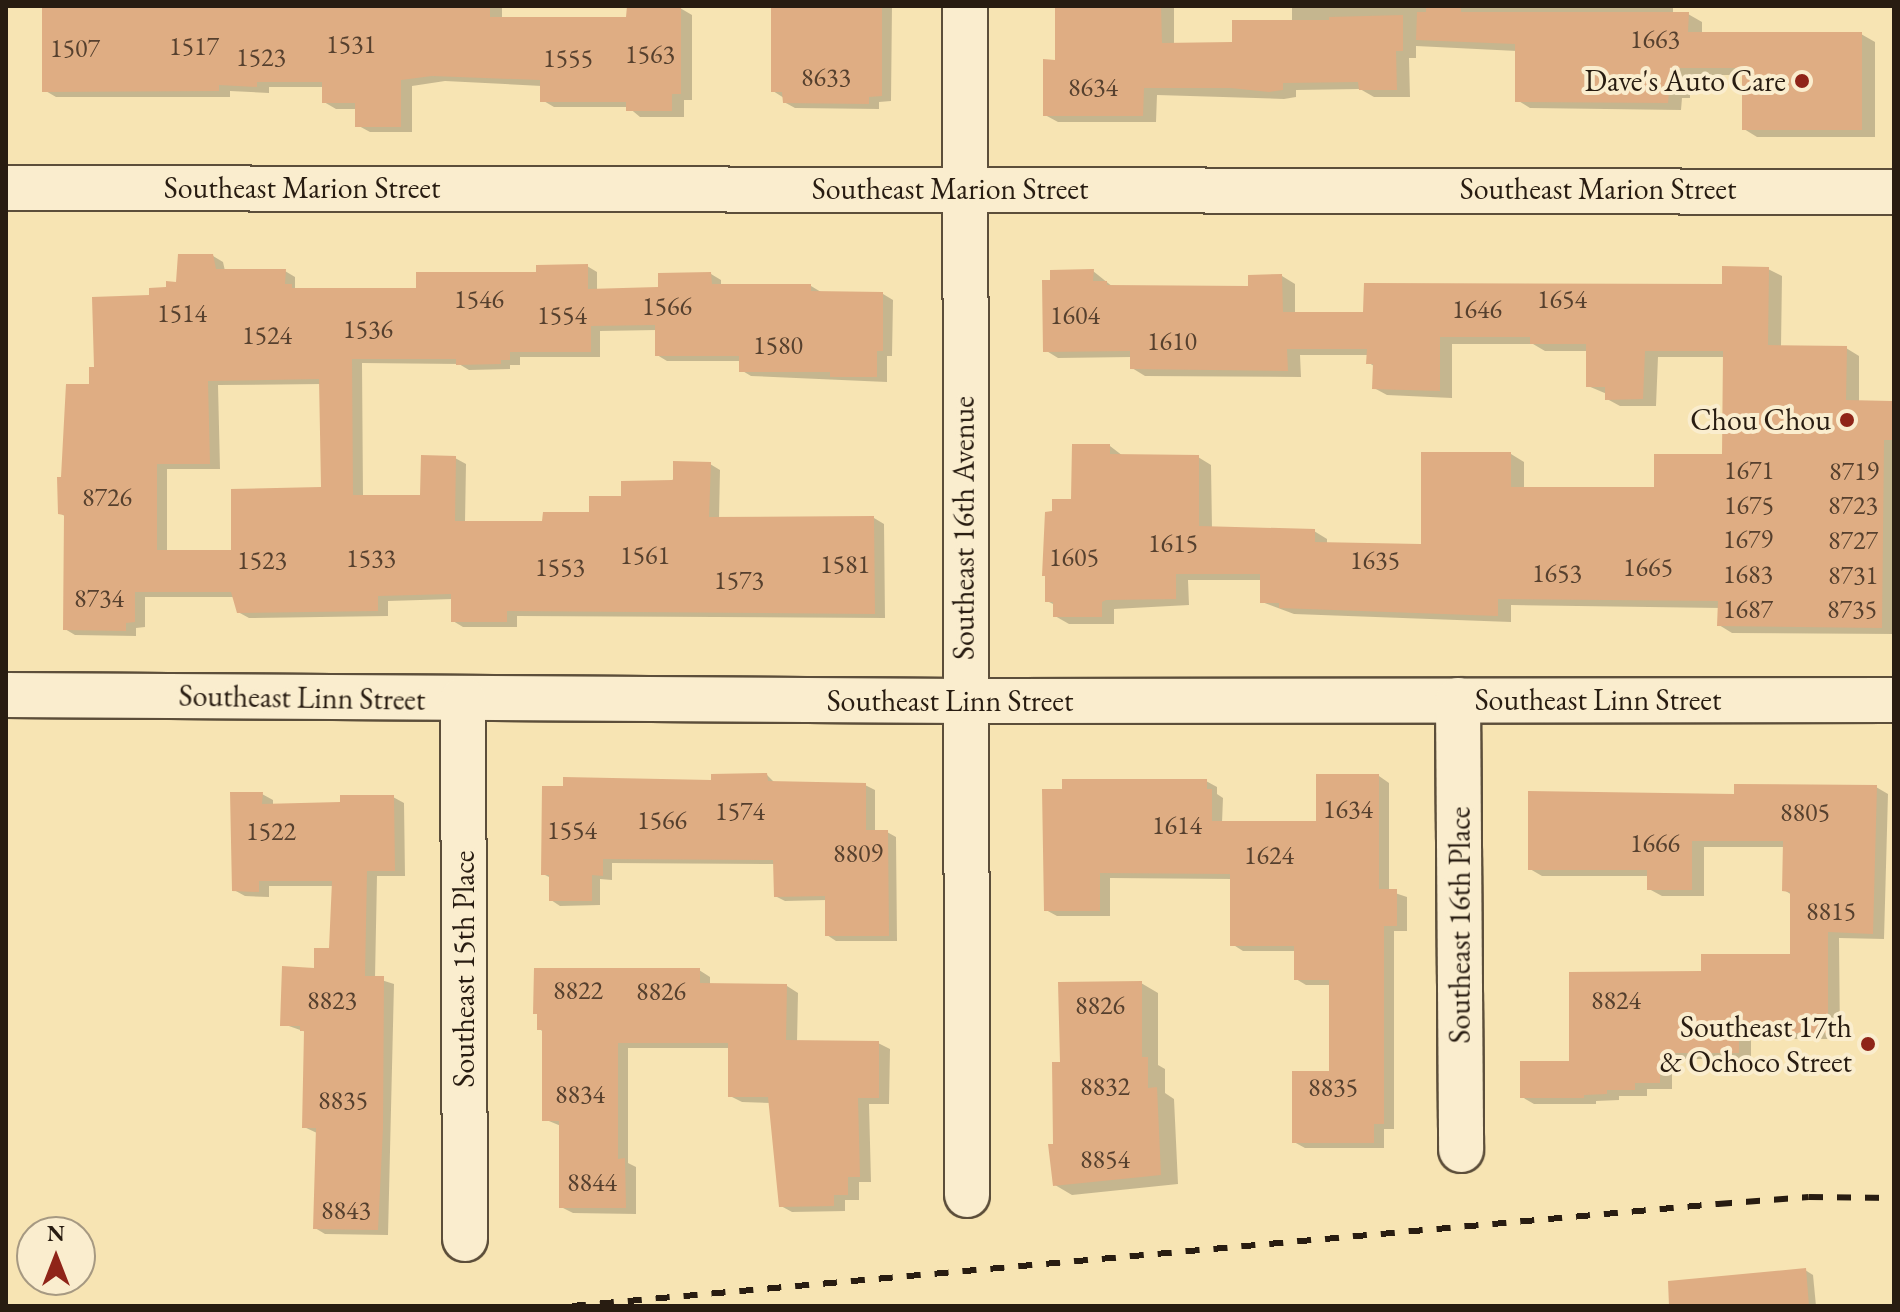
<!DOCTYPE html>
<style>
body{margin:0}
#map{position:relative;width:1900px;height:1312px;overflow:hidden;background:#f7e4b3;font-family:"EB Garamond",serif}
div>[style]{position:absolute}
.shadow>*{inset:0;background:#0003}
.building>*{inset:0;background:#dfad83}
.roads{filter:drop-shadow(2px 0 #5c4e3a) drop-shadow(-2px 0 #5c4e3a) drop-shadow(0 2px #5c4e3a) drop-shadow(0 -2px #5c4e3a)}
.street>*{height:44px;margin:-22px;padding:0 22px;transform-origin:22px;border-radius:22px;background:#faedce}
.rail>*{height:6px;margin-top:-3px;transform-origin:0;background:repeating-linear-gradient(90deg,#281c11 0 14px,transparent 0 28px)}
.dots>*{width:22px;height:22px;translate:-50% -50%;box-sizing:border-box;border:4px solid #faedce;border-radius:50%}
span{translate:-50% -50%;white-space:nowrap;text-align:center;line-height:1.15;-webkit-text-stroke:8px #faedce;paint-order:stroke}
.number-label{font-size:26px;color:#56402e}
.number-label span{-webkit-text-stroke-width:0}
.poi-label{font-size:30px;color:#281c11}
.right{translate:-100% -50%;text-align:right}
.street-label{font-size:30px;color:#281c11}
.frame{position:absolute;inset:0;border:8px solid #281c11;pointer-events:none}
.north{position:absolute;left:16px;top:1216px;width:80px;height:80px;box-sizing:border-box;background:#faedce;border:2px solid #a69982;border-radius:50%;rotate:0deg;font-size:22px;font-weight:700;line-height:32px;text-align:center;color:#281c11}
.north::after{content:'';display:block;margin:auto;width:28px;height:36px;background:#8f2418;clip-path:polygon(50% 0,100% 100%,50% 72%,0 100%)}
</style>
<div id="map">
<div class="shadow">
<i style="clip-path:polygon(44px 6px,502px 6px,502px 19px,628px 19px,680px 8px,692px 15px,692px 100px,684px 100px,684px 117px,640px 117px,628px 107px,554px 107px,542px 100px,542px 86px,445px 81px,412px 86px,412px 132px,370px 132px,357px 125px,357px 109px,336px 109px,324px 102px,324px 87px,269px 87px,269px 93px,230px 91px,230px 97px,56px 97px,44px 90px)"></i>
<i style="clip-path:polygon(773px 6px,892px 6px,891px 101px,879px 102px,879px 109px,795px 108px,784px 102px,784px 98px,773px 91px)"></i>
<i style="clip-path:polygon(1058px 6px,1174px 6px,1174px 45px,1233px 44px,1292px 22px,1292px 6px,1673px 6px,1673px 14px,1688px 14px,1702px 22px,1702px 34px,1861px 34px,1875px 42px,1875px 137px,1757px 137px,1744px 129px,1744px 75px,1690px 75px,1690px 98px,1682px 98px,1681px 110px,1530px 108px,1517px 100px,1517px 51px,1416px 46px,1416px 58px,1409px 58px,1410px 97px,1374px 97px,1360px 89px,1296px 90px,1296px 97px,1284px 99px,1157px 95px,1156px 122px,1058px 122px,1045px 115px,1057px 62px)"></i>
<i style="clip-path:polygon(evenodd,213px 256px,223px 262px,225px 271px,285px 271px,295px 277px,295px 288px,299px 290px,418px 290px,587px 266px,597px 272px,597px 290px,660px 289px,711px 274px,721px 280px,721px 286px,811px 286px,821px 292px,883px 294px,893px 300px,892px 356px,887px 356px,887px 382px,751px 376px,741px 370px,741px 361px,667px 361px,657px 355px,657px 330px,600px 331px,600px 357px,520px 357px,520px 365px,510px 365px,510px 369px,469px 370px,459px 364px,362px 363px,363px 497px,422px 497px,455px 458px,466px 464px,465px 523px,544px 523px,591px 514px,710px 464px,720px 470px,719px 519px,874px 518px,884px 524px,885px 618px,517px 616px,517px 627px,463px 627px,453px 621px,453px 599px,388px 601px,388px 616px,249px 618px,238px 612px,235px 597px,145px 597px,145px 627px,136px 628px,136px 636px,75px 635px,65px 629px,66px 517px,60px 513px,96px 369px,151px 297px,178px 284px,213px 256px,322px 384px,323px 489px,233px 552px,167px 552px,167px 469px,220px 469px,218px 385px,322px 384px)"></i>
<i style="clip-path:polygon(1768px 269px,1782px 276px,1781px 347px,1846px 348px,1859px 356px,1859px 402px,1894px 404px,1894px 634px,1732px 633px,1719px 625px,1720px 608px,1511px 605px,1511px 622px,1294px 614px,1262px 602px,1262px 580px,1188px 580px,1189px 605px,1114px 609px,1114px 624px,1069px 624px,1055px 616px,1055px 605px,1047px 601px,1073px 501px,1110px 446px,1123px 456px,1198px 457px,1211px 465px,1212px 529px,1314px 531px,1327px 539px,1327px 545px,1423px 546px,1511px 454px,1524px 462px,1524px 489px,1656px 489px,1724px 456px,1725px 357px,1658px 357px,1656px 406px,1620px 406px,1607px 399px,1607px 394px,1588px 386px,1588px 351px,1545px 351px,1533px 344px,1452px 344px,1452px 398px,1387px 395px,1374px 388px,1374px 366px,1369px 363px,1369px 355px,1300px 355px,1301px 377px,1145px 376px,1132px 368px,1132px 357px,1058px 358px,1045px 350px,1093px 271px,1113px 287px,1250px 288px,1282px 276px,1295px 284px,1295px 314px,1365px 314px,1724px 286px)"></i>
<i style="clip-path:polygon(767px 775px,776px 784px,865px 785px,875px 790px,875px 832px,887px 832px,896px 837px,897px 941px,836px 941px,827px 935px,827px 900px,785px 901px,775px 896px,775px 864px,612px 863px,612px 880px,600px 879px,600px 905px,560px 906px,551px 900px,551px 878px,543px 874px,713px 782px)"></i>
<i style="clip-path:polygon(1379px 776px,1389px 783px,1389px 891px,1407px 897px,1407px 931px,1394px 931px,1394px 1129px,1384px 1129px,1384px 1148px,1305px 1148px,1294px 1142px,1331px 1073px,1331px 985px,1306px 985px,1296px 979px,1296px 951px,1243px 951px,1232px 944px,1232px 879px,1110px 878px,1110px 916px,1057px 916px,1046px 910px,1206px 781px,1217px 787px,1217px 794px,1223px 798px,1222px 823px,1318px 823px)"></i>
<i style="clip-path:polygon(1876px 787px,1888px 794px,1884px 939px,1839px 938px,1840px 1039px,1751px 1039px,1751px 1059px,1672px 1059px,1672px 1089px,1647px 1089px,1647px 1096px,1619px 1096px,1619px 1100px,1596px 1101px,1596px 1104px,1534px 1104px,1522px 1097px,1703px 973px,1792px 956px,1792px 895px,1784px 890px,1785px 847px,1704px 847px,1704px 896px,1662px 896px,1649px 889px,1649px 876px,1542px 876px,1530px 869px,1736px 796px)"></i>
<i style="clip-path:polygon(262px 794px,273px 800px,273px 805px,342px 804px,393px 797px,404px 803px,405px 876px,377px 876px,375px 978px,394px 984px,388px 1235px,325px 1234px,315px 1228px,317px 1133px,304px 1127px,306px 1032px,283px 1024px,331px 951px,334px 886px,269px 886px,269px 897px,245px 896px,234px 890px)"></i>
<i style="clip-path:polygon(699px 970px,710px 977px,710px 985px,787px 986px,798px 993px,797px 1042px,878px 1043px,890px 1049px,889px 1104px,869px 1104px,871px 1182px,859px 1182px,859px 1200px,845px 1200px,845px 1211px,792px 1212px,781px 1206px,771px 1103px,742px 1102px,730px 1096px,730px 1048px,628px 1048px,628px 1163px,636px 1167px,636px 1214px,573px 1213px,561px 1207px,561px 1126px,544px 1119px,544px 1032px,539px 1029px,539px 1015px,535px 1013px)"></i>
<i style="clip-path:polygon(1141px 983px,1158px 993px,1158px 1065px,1165px 1069px,1165px 1093px,1174px 1099px,1178px 1184px,1072px 1195px,1055px 1185px,1062px 1064px)"></i>
<i style="clip-path:polygon(1805px 1270px,1813px 1275px,1816px 1306px,1704px 1306px)"></i>
</div>
<div class="building">
<i style="clip-path:polygon(42px 6px,490px 6px,490px 17px,626px 17px,627px 6px,681px 6px,681px 94px,672px 94px,672px 111px,626px 111px,626px 102px,540px 102px,540px 80px,432px 76px,401px 80px,401px 127px,355px 127px,355px 103px,322px 103px,322px 82px,257px 82px,257px 87px,219px 85px,219px 91px,42px 92px)"></i>
<i style="clip-path:polygon(771px 6px,882px 6px,882px 96px,869px 97px,869px 104px,783px 103px,782px 92px,771px 92px)"></i>
<i style="clip-path:polygon(1055px 6px,1161px 6px,1162px 43px,1232px 42px,1232px 20px,1329px 20px,1329px 17px,1403px 15px,1403px 51px,1396px 51px,1397px 90px,1359px 90px,1358px 82px,1283px 83px,1283px 90px,1269px 92px,1231px 88px,1144px 88px,1143px 116px,1043px 116px,1043px 59px,1055px 60px)"></i>
<i style="clip-path:polygon(1426px 6px,1461px 6px,1461px 12px,1689px 12px,1688px 32px,1862px 32px,1862px 130px,1742px 130px,1742px 68px,1677px 68px,1677px 92px,1669px 92px,1668px 103px,1515px 102px,1515px 44px,1416px 40px,1417px 12px,1426px 12px)"></i>
<i style="clip-path:polygon(evenodd,178px 254px,213px 254px,216px 269px,286px 269px,285px 284px,292px 284px,292px 288px,416px 288px,416px 272px,536px 272px,536px 265px,588px 264px,588px 289px,658px 287px,658px 273px,711px 272px,712px 284px,811px 284px,811px 291px,883px 292px,883px 351px,877px 351px,877px 377px,830px 377px,830px 372px,739px 372px,739px 356px,655px 356px,655px 325px,591px 326px,591px 352px,510px 352px,510px 360px,501px 360px,501px 364px,456px 365px,456px 359px,352px 359px,353px 495px,420px 495px,421px 455px,456px 456px,455px 521px,542px 521px,543px 512px,589px 512px,589px 496px,621px 496px,621px 481px,673px 480px,673px 461px,711px 462px,709px 517px,874px 516px,875px 614px,507px 611px,507px 622px,451px 622px,451px 594px,378px 596px,378px 611px,237px 613px,231px 592px,135px 592px,135px 622px,126px 623px,126px 631px,63px 630px,64px 515px,58px 514px,57px 477px,61px 477px,66px 384px,89px 384px,89px 367px,94px 367px,92px 297px,149px 295px,149px 288px,166px 287px,166px 281px,176px 282px,178px 254px,319px 379px,321px 487px,231px 489px,231px 550px,157px 550px,157px 464px,210px 464px,208px 381px,319px 379px)"></i>
<i style="clip-path:polygon(1722px 266px,1769px 267px,1768px 345px,1847px 346px,1846px 400px,1892px 401px,1892px 440px,1884px 440px,1882px 628px,1717px 626px,1718px 601px,1498px 599px,1498px 616px,1279px 608px,1279px 603px,1260px 603px,1260px 574px,1176px 574px,1176px 599px,1106px 600px,1102px 602px,1102px 617px,1053px 617px,1053px 602px,1045px 602px,1045px 576px,1042px 576px,1045px 512px,1052px 511px,1052px 499px,1071px 499px,1072px 444px,1110px 444px,1110px 454px,1199px 455px,1199px 526px,1315px 529px,1315px 542px,1421px 544px,1421px 452px,1511px 452px,1511px 487px,1654px 487px,1654px 454px,1722px 454px,1723px 351px,1645px 351px,1643px 399px,1605px 400px,1605px 387px,1586px 387px,1586px 344px,1530px 344px,1530px 337px,1440px 337px,1440px 391px,1372px 389px,1373px 364px,1366px 364px,1367px 349px,1287px 349px,1288px 371px,1130px 369px,1130px 351px,1043px 352px,1042px 280px,1050px 280px,1050px 270px,1094px 269px,1093px 281px,1107px 281px,1107px 285px,1248px 286px,1248px 275px,1282px 274px,1283px 312px,1363px 312px,1364px 283px,1722px 284px)"></i>
<i style="clip-path:polygon(767px 773px,768px 781px,866px 783px,866px 830px,888px 830px,889px 936px,825px 936px,825px 896px,774px 897px,773px 860px,603px 859px,603px 876px,592px 875px,592px 901px,549px 901px,549px 875px,541px 875px,542px 786px,563px 786px,563px 777px,711px 780px,711px 774px)"></i>
<i style="clip-path:polygon(1316px 774px,1379px 774px,1379px 889px,1397px 889px,1397px 926px,1384px 926px,1384px 1124px,1374px 1124px,1374px 1143px,1292px 1143px,1292px 1071px,1329px 1071px,1329px 980px,1294px 980px,1294px 946px,1230px 946px,1230px 874px,1100px 873px,1100px 911px,1044px 911px,1042px 789px,1062px 789px,1062px 779px,1207px 779px,1207px 789px,1212px 789px,1212px 821px,1316px 821px)"></i>
<i style="clip-path:polygon(1734px 784px,1877px 785px,1873px 934px,1828px 932px,1828px 1033px,1739px 1033px,1739px 1053px,1660px 1053px,1660px 1083px,1635px 1083px,1635px 1090px,1607px 1090px,1607px 1094px,1584px 1095px,1584px 1098px,1520px 1098px,1520px 1061px,1569px 1061px,1569px 972px,1701px 971px,1701px 954px,1790px 954px,1790px 892px,1782px 891px,1783px 841px,1692px 841px,1692px 890px,1647px 890px,1647px 870px,1528px 870px,1528px 791px,1734px 794px)"></i>
<i style="clip-path:polygon(230px 792px,263px 792px,262px 804px,340px 802px,340px 795px,394px 795px,395px 871px,367px 871px,365px 976px,384px 976px,383px 1128px,378px 1230px,313px 1229px,316px 1128px,302px 1128px,304px 1031px,300px 1031px,300px 1026px,280px 1026px,282px 966px,314px 968px,314px 948px,329px 948px,332px 881px,259px 881px,259px 892px,232px 891px)"></i>
<i style="clip-path:polygon(534px 968px,700px 968px,700px 983px,787px 984px,786px 1040px,879px 1041px,879px 1098px,858px 1098px,860px 1177px,848px 1177px,848px 1195px,834px 1195px,834px 1206px,779px 1207px,768px 1097px,728px 1097px,728px 1043px,618px 1043px,618px 1159px,625px 1158px,626px 1208px,559px 1208px,559px 1121px,542px 1121px,542px 1030px,537px 1030px,537px 1014px,533px 1014px)"></i>
<i style="clip-path:polygon(1142px 981px,1142px 1057px,1148px 1057px,1148px 1088px,1157px 1087px,1161px 1175px,1053px 1186px,1048px 1144px,1053px 1144px,1052px 1062px,1060px 1062px,1058px 982px)"></i>
<i style="clip-path:polygon(1806px 1268px,1809px 1306px,1669px 1306px,1668px 1281px)"></i>
</div>
<div class="roads">
<div class="street">
<i style="left:965px;top:6px;width:1189px;rotate:89.9deg"></i>
<i style="left:6px;top:188px;width:1888px;rotate:0.12deg"></i>
<i style="left:6px;top:695px;width:958px;rotate:0.36deg"></i>
<i style="left:964px;top:701px;width:930px;rotate:-0.06deg"></i>
<i style="left:463px;top:699px;width:540px;rotate:89.79deg"></i>
<i style="left:1458px;top:700px;width:450px;rotate:89.6deg"></i>
</div>
</div>
<div class="rail">
<i style="left:572px;top:1306px;width:1151px;rotate:-5.09deg"></i>
<i style="left:1718px;top:1204px;width:91px;rotate:-4.4deg"></i>
<i style="left:1809px;top:1197px;width:85px;rotate:0.7deg"></i>
</div>
<div class="dots">
<i style="left:1802px;top:81px;background:#8f2418"></i>
<i style="left:1847px;top:420px;background:#8f2418"></i>
<i style="left:1868px;top:1044px;background:#8f2418"></i>
</div>
<div class="number-label">
<span style="left:1655px;top:40px">1663</span>
<span style="left:351px;top:45px">1531</span>
<span style="left:194px;top:47px">1517</span>
<span style="left:75px;top:49px">1507</span>
<span style="left:650px;top:55px">1563</span>
<span style="left:261px;top:58px">1523</span>
<span style="left:568px;top:59px">1555</span>
<span style="left:826px;top:78px">8633</span>
<span style="left:1093px;top:88px">8634</span>
<span style="left:479px;top:300px">1546</span>
<span style="left:1562px;top:300px">1654</span>
<span style="left:667px;top:307px">1566</span>
<span style="left:1477px;top:310px">1646</span>
<span style="left:182px;top:314px">1514</span>
<span style="left:562px;top:316px">1554</span>
<span style="left:1075px;top:316px">1604</span>
<span style="left:368px;top:330px">1536</span>
<span style="left:267px;top:336px">1524</span>
<span style="left:1172px;top:342px">1610</span>
<span style="left:778px;top:346px">1580</span>
<span style="left:1749px;top:471px">1671</span>
<span style="left:1854px;top:472px">8719</span>
<span style="left:107px;top:498px">8726</span>
<span style="left:1749px;top:506px">1675</span>
<span style="left:1853px;top:506px">8723</span>
<span style="left:1748px;top:540px">1679</span>
<span style="left:1853px;top:541px">8727</span>
<span style="left:1173px;top:544px">1615</span>
<span style="left:645px;top:556px">1561</span>
<span style="left:1074px;top:558px">1605</span>
<span style="left:371px;top:559px">1533</span>
<span style="left:262px;top:561px">1523</span>
<span style="left:1375px;top:561px">1635</span>
<span style="left:845px;top:565px">1581</span>
<span style="left:560px;top:568px">1553</span>
<span style="left:1648px;top:568px">1665</span>
<span style="left:1557px;top:574px">1653</span>
<span style="left:1748px;top:575px">1683</span>
<span style="left:1853px;top:576px">8731</span>
<span style="left:739px;top:581px">1573</span>
<span style="left:99px;top:599px">8734</span>
<span style="left:1748px;top:610px">1687</span>
<span style="left:1852px;top:610px">8735</span>
<span style="left:1348px;top:810px">1634</span>
<span style="left:740px;top:812px">1574</span>
<span style="left:1805px;top:813px">8805</span>
<span style="left:662px;top:821px">1566</span>
<span style="left:1177px;top:826px">1614</span>
<span style="left:572px;top:831px">1554</span>
<span style="left:271px;top:832px">1522</span>
<span style="left:1655px;top:844px">1666</span>
<span style="left:858px;top:854px">8809</span>
<span style="left:1269px;top:856px">1624</span>
<span style="left:1831px;top:912px">8815</span>
<span style="left:578px;top:991px">8822</span>
<span style="left:661px;top:992px">8826</span>
<span style="left:332px;top:1001px">8823</span>
<span style="left:1616px;top:1001px">8824</span>
<span style="left:1100px;top:1006px">8826</span>
<span style="left:1105px;top:1087px">8832</span>
<span style="left:1333px;top:1088px">8835</span>
<span style="left:580px;top:1095px">8834</span>
<span style="left:343px;top:1101px">8835</span>
<span style="left:1105px;top:1160px">8854</span>
<span style="left:592px;top:1183px">8844</span>
<span style="left:346px;top:1211px">8843</span>
</div>
<div class="poi-label">
<span class="right" style="left:1786px;top:81px">Dave's Auto Care</span>
<span class="right" style="left:1831px;top:420px">Chou Chou</span>
<span class="right" style="left:1852px;top:1044px">Southeast 17th<br>&amp; Ochoco Street</span>
</div>
<div class="street-label">
<span style="left:302px;top:188px">Southeast Marion Street</span>
<span style="left:950px;top:189px">Southeast Marion Street</span>
<span style="left:1598px;top:189px">Southeast Marion Street</span>
<span style="left:964px;top:528px;rotate:-90deg">Southeast 16th Avenue</span>
<span style="left:302px;top:698px;rotate:1deg">Southeast Linn Street</span>
<span style="left:1598px;top:700px">Southeast Linn Street</span>
<span style="left:950px;top:701px">Southeast Linn Street</span>
<span style="left:1460px;top:925px;rotate:-90deg">Southeast 16th Place</span>
<span style="left:464px;top:969px;rotate:-90deg">Southeast 15th Place</span>
</div>
<div class="frame"></div>
<div class="north">N</div>
</div>
